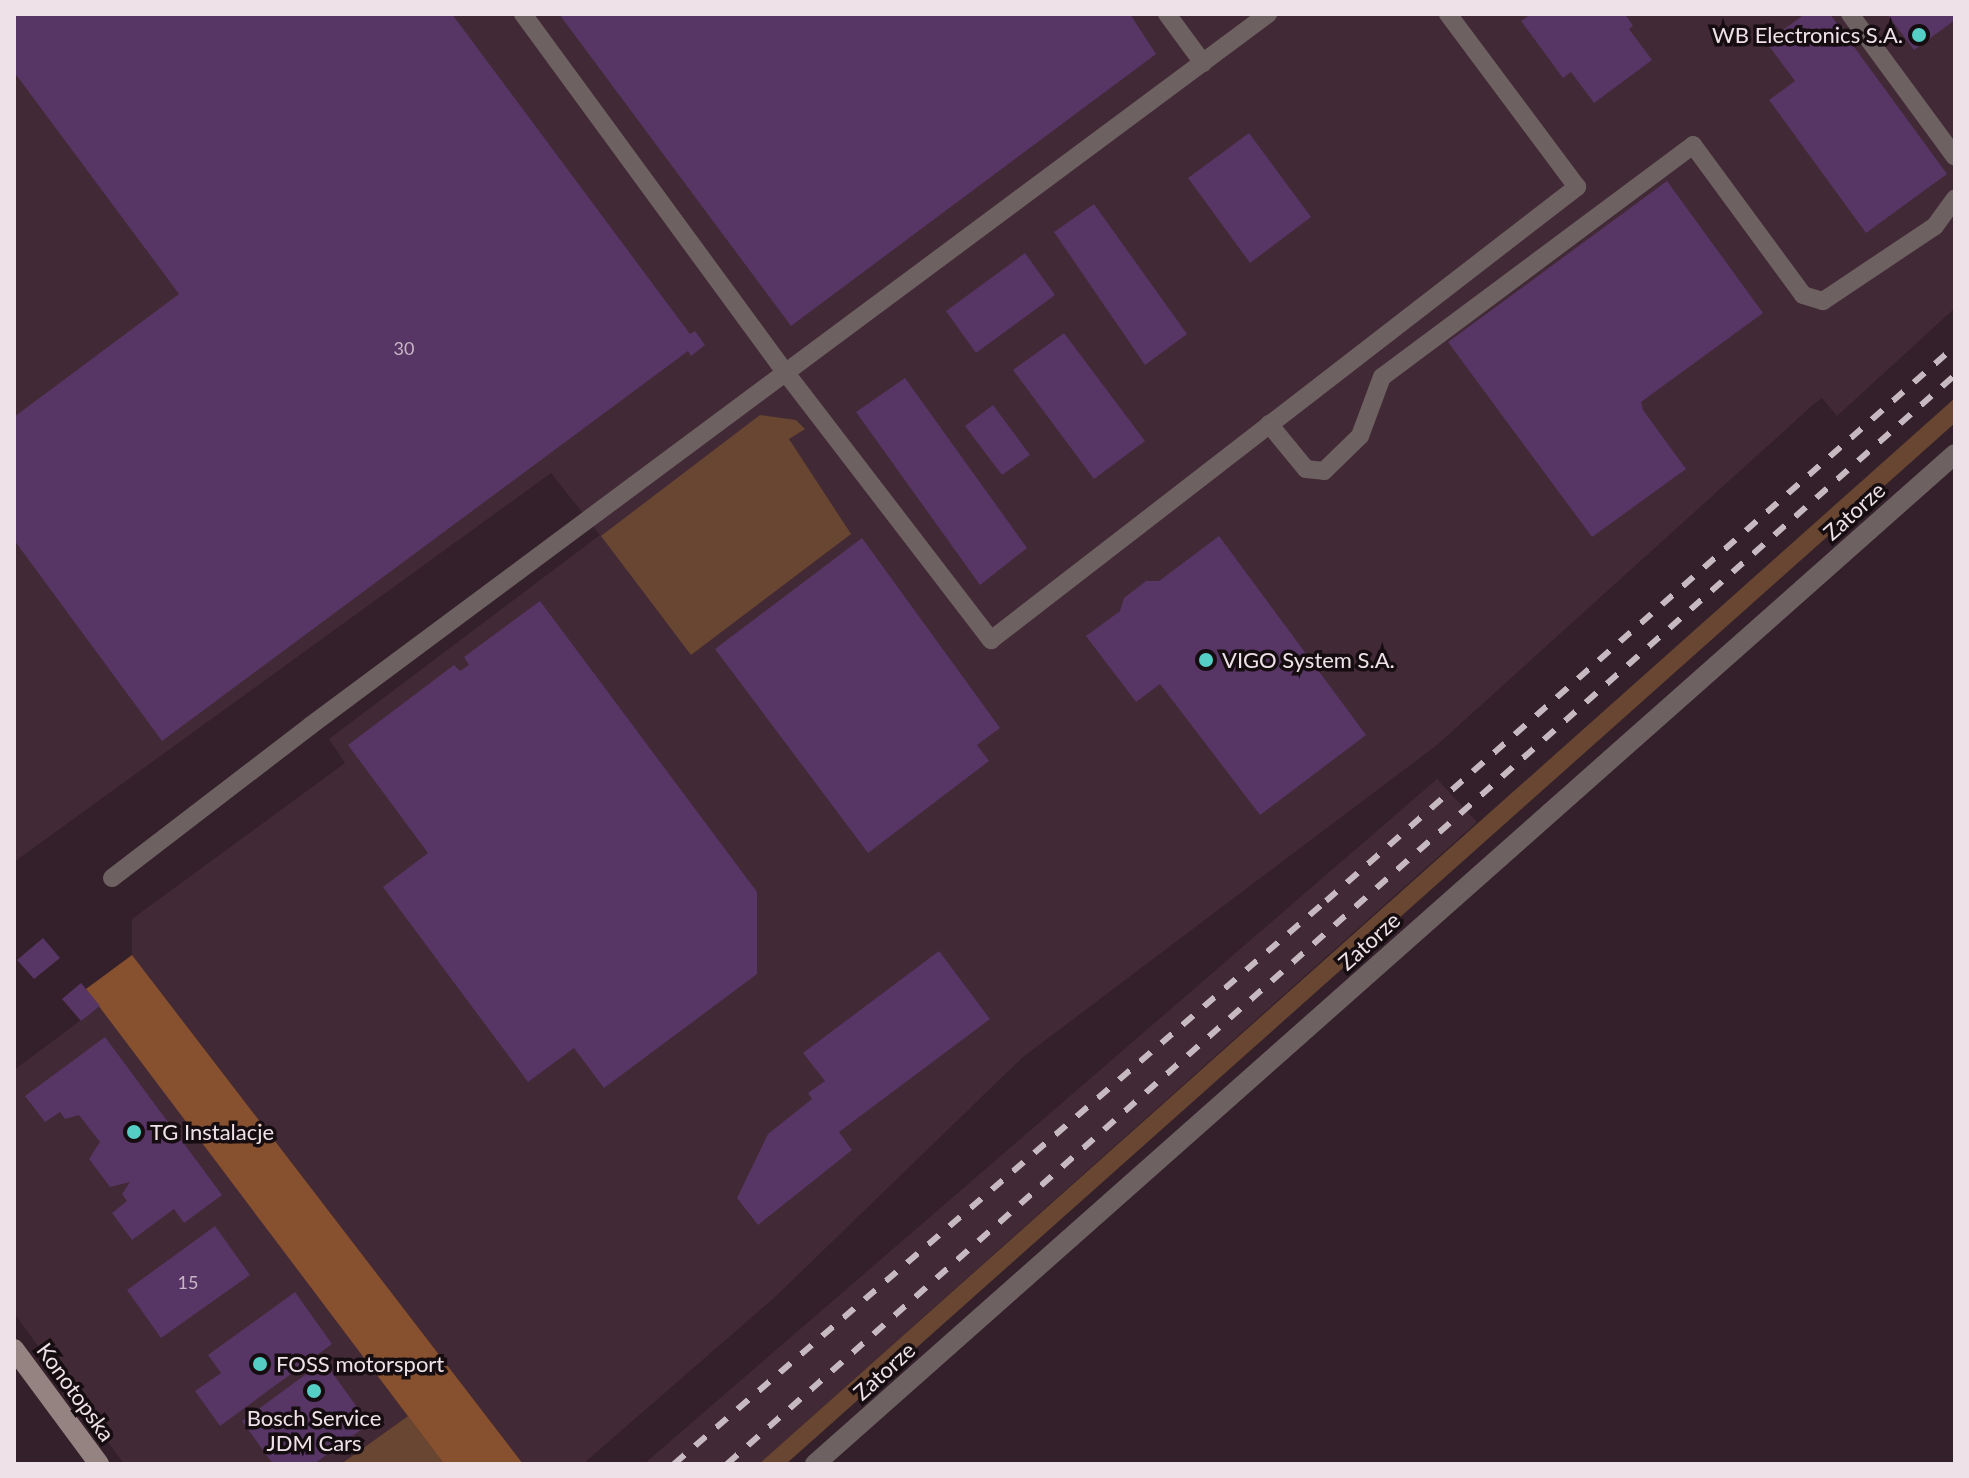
<!DOCTYPE html>
<style>
body{margin:0}
#map{position:relative;width:1969px;height:1478px;overflow:hidden;background:#34202a;font-family:Lato,sans-serif}
div>[style]{position:absolute}
.built>*{inset:0;background:#422936}
.green>*{inset:0;background:#684631}
.forest>*{inset:0;background:#87512f}
.building>*{inset:0;background:#573564}
.service>*{height:18px;margin:-9px;padding:0 9px;transform-origin:9px;border-radius:9px;background:#6d6261}
.tertiary>*{height:20px;margin:-10px;padding:0 10px;transform-origin:10px;border-radius:10px;background:#6d6261}
.secondary>*{height:20px;margin:-10px;padding:0 10px;transform-origin:10px;border-radius:10px;background:#958382}
.rail>*{height:6px;margin-top:-3px;transform-origin:0;background:repeating-linear-gradient(90deg,#c7b9c0 0 14px,transparent 0 28px)}
.dots>*{width:22px;height:22px;translate:-50% -50%;box-sizing:border-box;border:4px solid #160d11;border-radius:50%}
span{translate:-50% -50%;white-space:nowrap;text-align:center;line-height:1.15;-webkit-text-stroke:7px #160d11;paint-order:stroke}
.number-label{font-size:18px;color:#c8b6c6}
.number-label span{-webkit-text-stroke-width:0}
.poi-label{font-size:22px;color:#eee1e7}
.right{translate:-100% -50%;text-align:right}
.left{translate:0 -50%;text-align:left}
.street-label{font-size:22px;color:#eee1e7}
.frame{position:absolute;inset:0;border:16px solid #eee1e7;pointer-events:none}
</style>
<div id="map">
<div class="built">
<i style="clip-path:polygon(14px 14px,1955px 14px,1955px 308px,1837px 416px,1822px 398px,1815px 403px,1437px 745px,1023px 1057px,775px 1297px,583px 1464px,523px 1464px,132px 955px,132px 919px,345px 763px,329px 739px,600px 535px,551px 473px,14px 862px)"></i>
<i style="clip-path:polygon(1437px 779px,1477px 822px,759px 1464px,644px 1464px)"></i>
<i style="clip-path:polygon(100px 1006px,408px 1416px,341px 1464px,124px 1464px,14px 1313px,14px 1070px)"></i>
</div>
<div class="green">
<i style="clip-path:polygon(1955px 398px,1955px 423px,786px 1464px,759px 1464px)"></i>
<i style="clip-path:polygon(760px 415px,796px 420px,805px 429px,789px 439px,851px 534px,691px 655px,601px 536px)"></i>
<i style="clip-path:polygon(408px 1416px,444px 1464px,341px 1464px)"></i>
</div>
<div class="forest">
<i style="clip-path:polygon(132px 955px,523px 1464px,444px 1464px,86px 989px)"></i>
</div>
<div class="building">
<i style="clip-path:polygon(14px 14px,452px 14px,690px 334px,695px 331px,705px 345px,691px 356px,688px 351px,162px 741px,14px 540px,14px 417px,179px 294px,14px 72px)"></i>
<i style="clip-path:polygon(559px 14px,1130px 14px,1156px 54px,791px 326px)"></i>
<i style="clip-path:polygon(1531px 14px,1625px 14px,1633px 26px,1629px 29px,1652px 60px,1594px 103px,1571px 72px,1563px 78px,1521px 21px)"></i>
<i style="clip-path:polygon(1805px 14px,1830px 14px,1947px 174px,1866px 233px,1769px 100px,1795px 81px,1766px 42px)"></i>
<i style="clip-path:polygon(1887px 14px,1955px 14px,1955px 20px,1914px 50px)"></i>
<i style="clip-path:polygon(1249px 133px,1311px 217px,1250px 263px,1188px 178px)"></i>
<i style="clip-path:polygon(1667px 181px,1763px 313px,1641px 402px,1643px 410px,1686px 469px,1592px 537px,1448px 342px)"></i>
<i style="clip-path:polygon(1094px 204px,1187px 334px,1145px 365px,1054px 232px)"></i>
<i style="clip-path:polygon(1025px 253px,1055px 295px,976px 353px,946px 311px)"></i>
<i style="clip-path:polygon(1064px 333px,1145px 441px,1094px 479px,1013px 370px)"></i>
<i style="clip-path:polygon(905px 378px,1027px 548px,980px 585px,856px 412px)"></i>
<i style="clip-path:polygon(993px 405px,1030px 455px,1002px 475px,965px 426px)"></i>
<i style="clip-path:polygon(1219px 536px,1366px 735px,1260px 815px,1160px 684px,1136px 702px,1086px 636px,1120px 611px,1124px 598px,1146px 581px,1159px 581px)"></i>
<i style="clip-path:polygon(862px 538px,1000px 728px,977px 745px,989px 761px,868px 853px,715px 649px)"></i>
<i style="clip-path:polygon(540px 601px,757px 892px,757px 974px,604px 1088px,574px 1048px,528px 1082px,383px 887px,428px 853px,348px 745px,454px 665px,460px 671px,469px 665px,464px 657px)"></i>
<i style="clip-path:polygon(43px 938px,60px 958px,34px 979px,17px 960px)"></i>
<i style="clip-path:polygon(939px 951px,990px 1019px,839px 1132px,852px 1150px,758px 1225px,737px 1198px,768px 1134px,812px 1099px,808px 1093px,825px 1081px,803px 1053px)"></i>
<i style="clip-path:polygon(81px 983px,100px 1006px,81px 1021px,62px 999px)"></i>
<i style="clip-path:polygon(105px 1037px,222px 1195px,184px 1223px,174px 1209px,132px 1240px,112px 1213px,127px 1201px,122px 1194px,130px 1182px,110px 1187px,89px 1159px,100px 1142px,79px 1115px,65px 1119px,60px 1112px,45px 1122px,25px 1096px)"></i>
<i style="clip-path:polygon(215px 1226px,250px 1275px,161px 1338px,127px 1290px)"></i>
<i style="clip-path:polygon(295px 1292px,332px 1344px,220px 1426px,195px 1391px,221px 1373px,208px 1355px)"></i>
<i style="clip-path:polygon(324px 1361px,369px 1424px,314px 1464px,273px 1464px,242px 1421px)"></i>
</div>
<div class="service">
<i style="left:523px;top:14px;width:445px;rotate:53.8deg"></i>
<i style="left:786px;top:373px;width:337px;rotate:52.5deg"></i>
<i style="left:991px;top:640px;width:741px;rotate:-37.71deg"></i>
<i style="left:1577px;top:187px;width:216px;rotate:-126.7deg"></i>
<i style="left:1167px;top:14px;width:61px;rotate:53.7deg"></i>
<i style="left:1850px;top:14px;width:177px;rotate:53.7deg"></i>
<i style="left:1269px;top:424px;width:58px;rotate:50.6deg"></i>
<i style="left:1306px;top:469px;width:18px;rotate:6deg"></i>
<i style="left:1324px;top:471px;width:50px;rotate:-44.2deg"></i>
<i style="left:1360px;top:436px;width:63px;rotate:-69.6deg"></i>
<i style="left:1382px;top:377px;width:388px;rotate:-36.7deg"></i>
<i style="left:1693px;top:145px;width:186px;rotate:53.7deg"></i>
<i style="left:1803px;top:295px;width:21px;rotate:17deg"></i>
<i style="left:1823px;top:301px;width:135px;rotate:-33.8deg"></i>
<i style="left:1935px;top:226px;width:34px;rotate:-54deg"></i>
<i style="left:112px;top:878px;width:250px;rotate:-37.5deg"></i>
<i style="left:310px;top:726px;width:1194px;rotate:-36.62deg"></i>
</div>
<div class="tertiary">
<i style="left:815px;top:1464px;width:1523px;rotate:-41.54deg"></i>
</div>
<div class="secondary">
<i style="left:14px;top:1349px;width:143px;rotate:53.5deg"></i>
</div>
<div class="rail">
<i style="left:674px;top:1464px;width:861px;rotate:-40.81deg"></i>
<i style="left:1326px;top:901px;width:839px;rotate:-41.42deg"></i>
<i style="left:727px;top:1464px;width:1641px;rotate:-41.57deg"></i>
</div>
<div class="dots">
<i style="left:1919px;top:35px;background:#55cec6"></i>
<i style="left:1206px;top:660px;background:#55cec6"></i>
<i style="left:134px;top:1132px;background:#55cec6"></i>
<i style="left:260px;top:1364px;background:#55cec6"></i>
<i style="left:314px;top:1391px;background:#55cec6"></i>
</div>
<div class="number-label">
<span style="left:404px;top:348px">30</span>
<span style="left:188px;top:1282px">15</span>
</div>
<div class="poi-label">
<span class="right" style="left:1903px;top:35px">WB Electronics S.A.</span>
<span class="left" style="left:1222px;top:660px">VIGO System S.A.</span>
<span class="left" style="left:150px;top:1132px">TG Instalacje</span>
<span class="left" style="left:276px;top:1364px">FOSS motorsport</span>
<span style="left:314px;top:1430px">Bosch Service<br>JDM Cars</span>
</div>
<div class="street-label">
<span style="left:1854px;top:511px;rotate:-42deg">Zatorze</span>
<span style="left:1369px;top:941px;rotate:-42deg">Zatorze</span>
<span style="left:884px;top:1371px;rotate:-42deg">Zatorze</span>
<span style="left:76px;top:1392px;rotate:54deg">Konotopska</span>
</div>
<div class="frame"></div>
</div>
